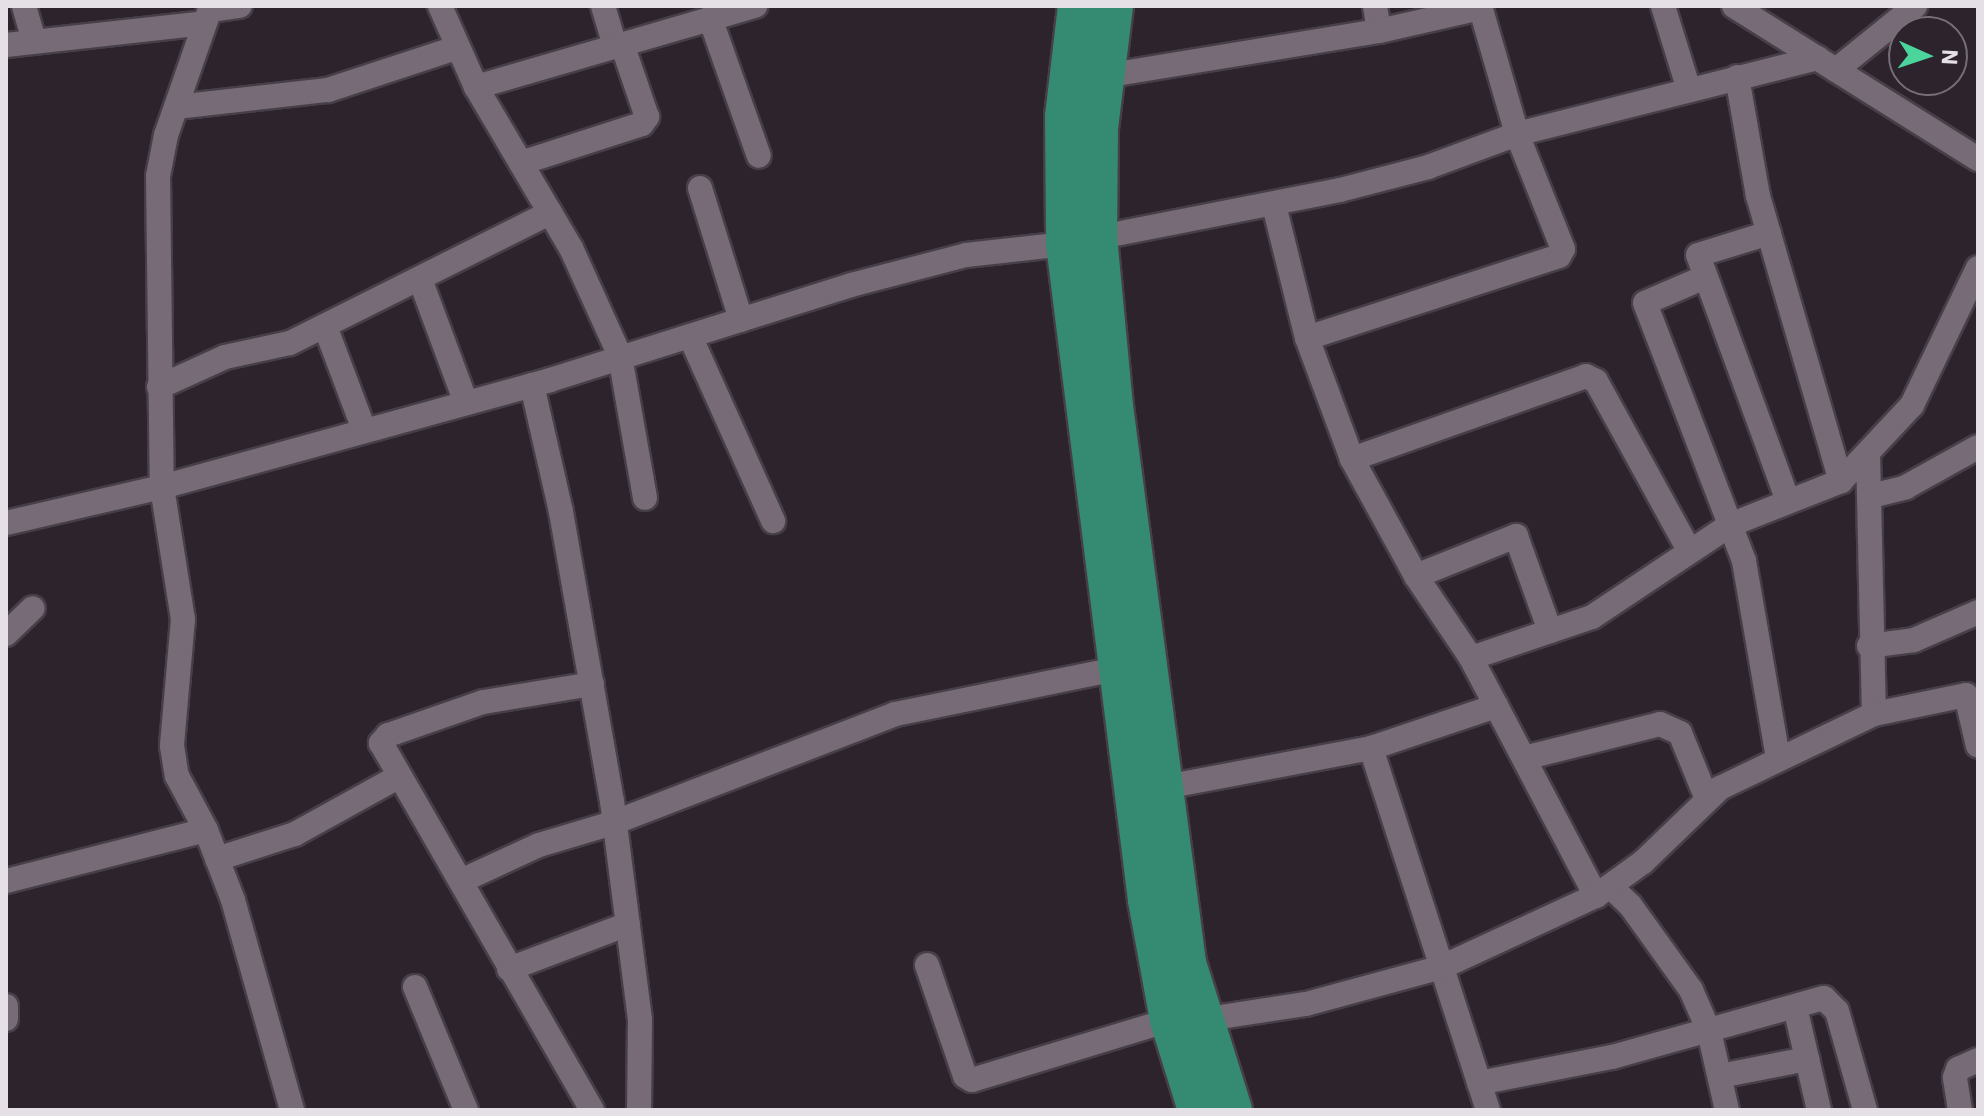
<!DOCTYPE html>
<style>
body{margin:0}
#map{position:relative;width:1984px;height:1116px;overflow:hidden;background:#2c232d;font-family:"IBM Plex Sans",sans-serif}
div>[style]{position:absolute}
.roads{filter:drop-shadow(2px 0 #473f47) drop-shadow(-2px 0 #473f47) drop-shadow(0 2px #473f47) drop-shadow(0 -2px #473f47)}
.street>*{height:24px;margin:-12px;padding:0 12px;transform-origin:12px;border-radius:12px;background:#766b76}
.primary>*{height:38px;margin:-19px;padding:0 19px;transform-origin:19px;border-radius:19px;background:#358b72}
span{translate:-50% -50%;white-space:nowrap;text-align:center;line-height:1.15;-webkit-text-stroke:8px #2c232d;paint-order:stroke}
.frame{position:absolute;inset:0;border:8px solid #e5dfe6;pointer-events:none}
.north{position:absolute;left:1888px;top:16px;width:80px;height:80px;box-sizing:border-box;background:#2c232d;border:2px solid #766e77;border-radius:50%;rotate:93deg;font-size:22px;font-weight:700;line-height:32px;text-align:center;color:#e5dfe6}
.north::after{content:'';display:block;margin:auto;width:28px;height:36px;background:#4bd49b;clip-path:polygon(50% 0,100% 100%,50% 72%,0 100%)}
</style>
<div id="map">
<div class="roads">
<div class="street">
<i style="left:24px;top:6px;width:37px;rotate:74deg"></i>
<i style="left:211px;top:6px;width:137px;rotate:109.2deg"></i>
<i style="left:166px;top:135px;width:42px;rotate:101deg"></i>
<i style="left:158px;top:176px;width:311px;rotate:89.3deg"></i>
<i style="left:162px;top:487px;width:134px;rotate:81deg"></i>
<i style="left:183px;top:619px;width:127px;rotate:95deg"></i>
<i style="left:172px;top:746px;width:30px;rotate:81deg"></i>
<i style="left:177px;top:776px;width:61px;rotate:61.8deg"></i>
<i style="left:206px;top:830px;width:75px;rotate:68.9deg"></i>
<i style="left:233px;top:900px;width:218px;rotate:74.3deg"></i>
<i style="left:440px;top:6px;width:89px;rotate:66deg"></i>
<i style="left:476px;top:87px;width:187px;rotate:59.5deg"></i>
<i style="left:571px;top:248px;width:119px;rotate:65.6deg"></i>
<i style="left:620px;top:356px;width:144px;rotate:80deg"></i>
<i style="left:603px;top:6px;width:42px;rotate:73.3deg"></i>
<i style="left:1375px;top:6px;width:25px;rotate:81deg"></i>
<i style="left:1663px;top:6px;width:88px;rotate:72.8deg"></i>
<i style="left:1734px;top:6px;width:288px;rotate:32.1deg"></i>
<i style="left:210px;top:10px;width:30px;rotate:-8deg"></i>
<i style="left:710px;top:18px;width:146px;rotate:70.5deg"></i>
<i style="left:6px;top:45px;width:199px;rotate:-6.3deg"></i>
<i style="left:1836px;top:70px;width:102px;rotate:-39deg"></i>
<i style="left:1104px;top:76px;width:279px;rotate:-9.3deg"></i>
<i style="left:1379px;top:31px;width:104px;rotate:-12.8deg"></i>
<i style="left:1737px;top:77px;width:121px;rotate:80deg"></i>
<i style="left:1758px;top:196px;width:297px;rotate:73.8deg"></i>
<i style="left:476px;top:87px;width:291px;rotate:-16.2deg"></i>
<i style="left:176px;top:107px;width:153px;rotate:-6.4deg"></i>
<i style="left:328px;top:90px;width:135px;rotate:-18.2deg"></i>
<i style="left:521px;top:163px;width:127px;rotate:-17.9deg"></i>
<i style="left:642px;top:124px;width:9px;rotate:-54deg"></i>
<i style="left:647px;top:117px;width:77px;rotate:-108.9deg"></i>
<i style="left:700px;top:188px;width:138px;rotate:72.7deg"></i>
<i style="left:1274px;top:205px;width:137px;rotate:76.1deg"></i>
<i style="left:1307px;top:338px;width:129px;rotate:69.6deg"></i>
<i style="left:1352px;top:459px;width:133px;rotate:61.3deg"></i>
<i style="left:1416px;top:576px;width:99px;rotate:56.1deg"></i>
<i style="left:1471px;top:658px;width:269px;rotate:62.3deg"></i>
<i style="left:1769px;top:233px;width:74px;rotate:162.8deg"></i>
<i style="left:1698px;top:255px;width:262px;rotate:69.9deg"></i>
<i style="left:1705px;top:277px;width:65px;rotate:156.6deg"></i>
<i style="left:1645px;top:303px;width:276px;rotate:69deg"></i>
<i style="left:1744px;top:561px;width:200px;rotate:80.2deg"></i>
<i style="left:420px;top:279px;width:132px;rotate:69.6deg"></i>
<i style="left:325px;top:326px;width:111px;rotate:69.4deg"></i>
<i style="left:690px;top:336px;width:203px;rotate:65.8deg"></i>
<i style="left:1307px;top:338px;width:265px;rotate:-18deg"></i>
<i style="left:1559px;top:256px;width:8px;rotate:-60deg"></i>
<i style="left:1563px;top:249px;width:124px;rotate:-111.8deg"></i>
<i style="left:1517px;top:134px;width:133px;rotate:-106.1deg"></i>
<i style="left:532px;top:385px;width:130px;rotate:77.1deg"></i>
<i style="left:561px;top:512px;width:293px;rotate:80deg"></i>
<i style="left:612px;top:801px;width:221px;rotate:82.7deg"></i>
<i style="left:640px;top:1020px;width:90px;rotate:90.6deg"></i>
<i style="left:159px;top:387px;width:72px;rotate:-24.4deg"></i>
<i style="left:225px;top:357px;width:66px;rotate:-12.2deg"></i>
<i style="left:290px;top:343px;width:291px;rotate:-26.6deg"></i>
<i style="left:1868px;top:453px;width:261px;rotate:88.7deg"></i>
<i style="left:1352px;top:459px;width:248px;rotate:-19.5deg"></i>
<i style="left:1586px;top:376px;width:11px;rotate:27deg"></i>
<i style="left:1596px;top:381px;width:193px;rotate:61.2deg"></i>
<i style="left:1871px;top:496px;width:36px;rotate:-14deg"></i>
<i style="left:1906px;top:487px;width:82px;rotate:-29.1deg"></i>
<i style="left:6px;top:523px;width:160px;rotate:-13deg"></i>
<i style="left:162px;top:487px;width:402px;rotate:-15.4deg"></i>
<i style="left:550px;top:380px;width:316px;rotate:-17.5deg"></i>
<i style="left:851px;top:285px;width:119px;rotate:-14.6deg"></i>
<i style="left:966px;top:255px;width:100px;rotate:-6.3deg"></i>
<i style="left:1065px;top:244px;width:280px;rotate:-11.1deg"></i>
<i style="left:1340px;top:190px;width:91px;rotate:-14.6deg"></i>
<i style="left:1428px;top:167px;width:95px;rotate:-20.3deg"></i>
<i style="left:1517px;top:134px;width:310px;rotate:-14.2deg"></i>
<i style="left:1416px;top:576px;width:108px;rotate:-21.8deg"></i>
<i style="left:1516px;top:536px;width:101px;rotate:70.3deg"></i>
<i style="left:6px;top:634px;width:37px;rotate:-44deg"></i>
<i style="left:1869px;top:646px;width:45px;rotate:-7.6deg"></i>
<i style="left:1914px;top:640px;width:70px;rotate:-23.6deg"></i>
<i style="left:1471px;top:658px;width:128px;rotate:-18.7deg"></i>
<i style="left:1592px;top:617px;width:166px;rotate:-33.7deg"></i>
<i style="left:1730px;top:525px;width:119px;rotate:-21.6deg"></i>
<i style="left:1841px;top:481px;width:104px;rotate:-46.9deg"></i>
<i style="left:1912px;top:405px;width:152px;rotate:-64.3deg"></i>
<i style="left:592px;top:684px;width:110px;rotate:170.6deg"></i>
<i style="left:483px;top:702px;width:101px;rotate:160.8deg"></i>
<i style="left:388px;top:735px;width:11px;rotate:131deg"></i>
<i style="left:381px;top:743px;width:423px;rotate:60.1deg"></i>
<i style="left:1371px;top:748px;width:380px;rotate:72.1deg"></i>
<i style="left:1524px;top:758px;width:140px;rotate:-14deg"></i>
<i style="left:1660px;top:724px;width:22px;rotate:24deg"></i>
<i style="left:1680px;top:733px;width:71px;rotate:67.8deg"></i>
<i style="left:1165px;top:787px;width:210px;rotate:-10.7deg"></i>
<i style="left:1371px;top:748px;width:132px;rotate:-18.6deg"></i>
<i style="left:217px;top:859px;width:82px;rotate:-17.8deg"></i>
<i style="left:295px;top:834px;width:118px;rotate:-29deg"></i>
<i style="left:6px;top:881px;width:206px;rotate:-14.3deg"></i>
<i style="left:461px;top:881px;width:86px;rotate:-24.8deg"></i>
<i style="left:539px;top:845px;width:77px;rotate:-16.6deg"></i>
<i style="left:613px;top:823px;width:302px;rotate:-21.1deg"></i>
<i style="left:895px;top:714px;width:226px;rotate:-11.5deg"></i>
<i style="left:1610px;top:886px;width:28px;rotate:44deg"></i>
<i style="left:1630px;top:905px;width:105px;rotate:54.3deg"></i>
<i style="left:1691px;top:990px;width:45px;rotate:66.3deg"></i>
<i style="left:1709px;top:1031px;width:81px;rotate:77.2deg"></i>
<i style="left:927px;top:965px;width:117px;rotate:71.1deg"></i>
<i style="left:965px;top:1076px;width:8px;rotate:30deg"></i>
<i style="left:972px;top:1080px;width:206px;rotate:-16.9deg"></i>
<i style="left:509px;top:969px;width:127px;rotate:-20.7deg"></i>
<i style="left:415px;top:987px;width:133px;rotate:67.5deg"></i>
<i style="left:6px;top:1006px;width:13px;rotate:90deg"></i>
<i style="left:1795px;top:1007px;width:106px;rotate:76.9deg"></i>
<i style="left:1201px;top:1020px;width:106px;rotate:-8.7deg"></i>
<i style="left:1306px;top:1004px;width:141px;rotate:-15.2deg"></i>
<i style="left:1442px;top:967px;width:170px;rotate:-24.8deg"></i>
<i style="left:1596px;top:896px;width:58px;rotate:-35.9deg"></i>
<i style="left:1643px;top:862px;width:107px;rotate:-43.9deg"></i>
<i style="left:1720px;top:788px;width:171px;rotate:-25.7deg"></i>
<i style="left:1874px;top:714px;width:94px;rotate:-11.7deg"></i>
<i style="left:1966px;top:695px;width:52px;rotate:76.8deg"></i>
<i style="left:1720px;top:1076px;width:89px;rotate:-11.1deg"></i>
<i style="left:1479px;top:1083px;width:136px;rotate:-11.1deg"></i>
<i style="left:1612px;top:1057px;width:220px;rotate:-15.6deg"></i>
<i style="left:1824px;top:998px;width:18px;rotate:45deg"></i>
<i style="left:1837px;top:1011px;width:103px;rotate:74.2deg"></i>
<i style="left:1960px;top:1110px;width:33px;rotate:-99deg"></i>
<i style="left:1955px;top:1077px;width:9px;rotate:-69deg"></i>
<i style="left:1958px;top:1069px;width:22px;rotate:-24deg"></i>
</div>
<div class="primary">
<i style="left:1077px;top:6px;width:112px;rotate:96.7deg"></i>
<i style="left:1064px;top:117px;width:127px;rotate:89.5deg"></i>
<i style="left:1065px;top:244px;width:661px;rotate:82.87deg"></i>
<i style="left:1147px;top:900px;width:122px;rotate:79.6deg"></i>
<i style="left:1169px;top:1020px;width:94px;rotate:72.7deg"></i>
<i style="left:1114px;top:6px;width:123px;rotate:97deg"></i>
<i style="left:1099px;top:128px;width:109px;rotate:90.5deg"></i>
<i style="left:1098px;top:237px;width:170px;rotate:84.6deg"></i>
<i style="left:1114px;top:406px;width:562px;rotate:82.53deg"></i>
<i style="left:1187px;top:963px;width:154px;rotate:72.6deg"></i>
</div>
</div>
<div class="frame"></div>
<div class="north">N</div>
</div>
